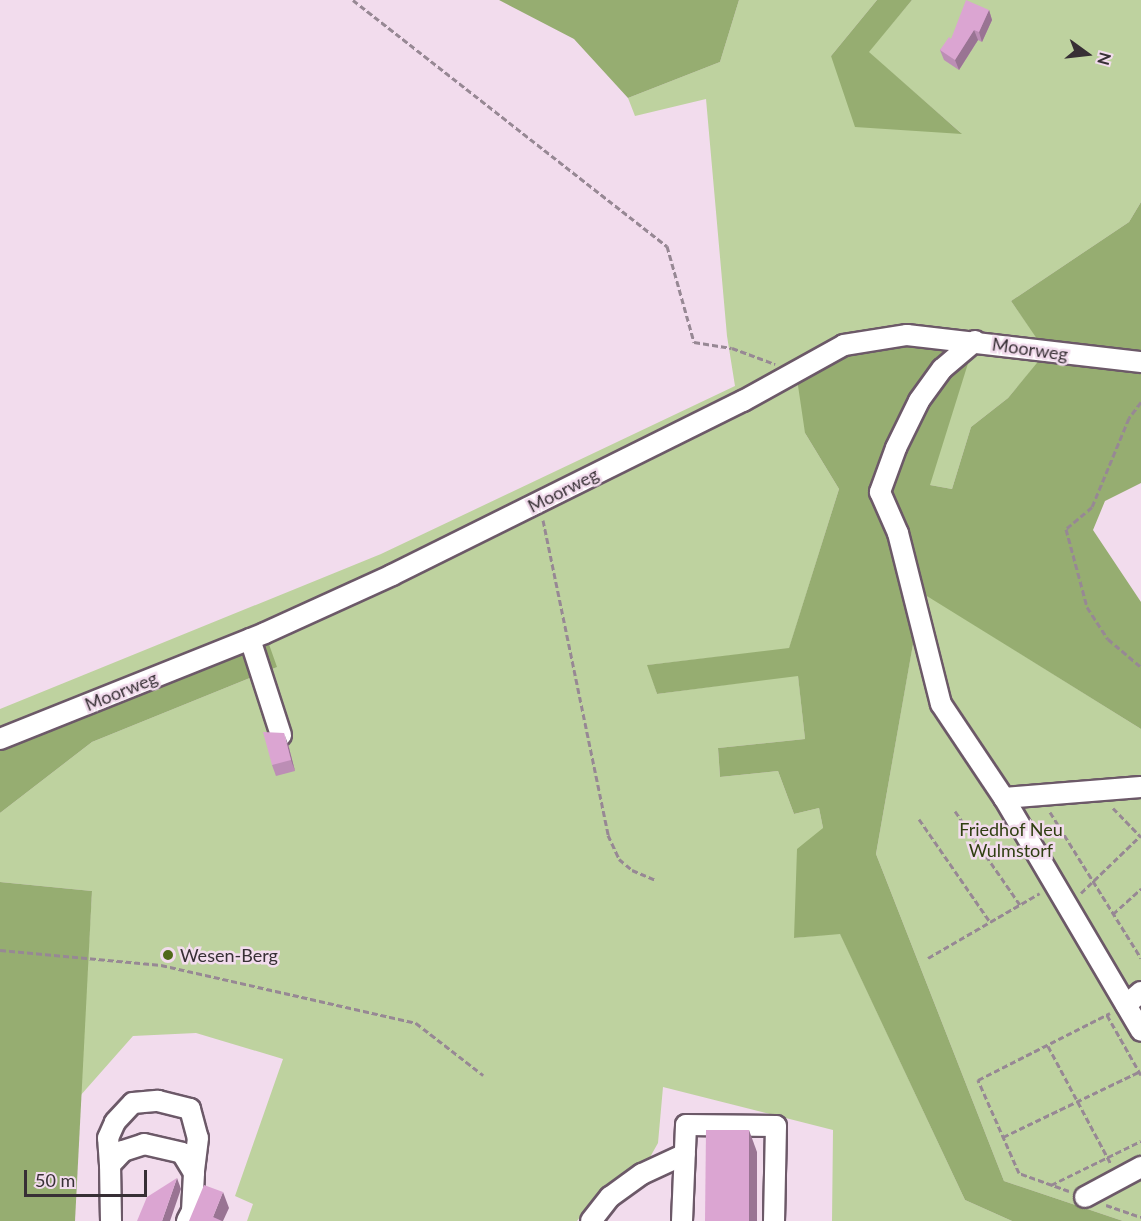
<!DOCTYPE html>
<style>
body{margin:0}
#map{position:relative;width:1141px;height:1221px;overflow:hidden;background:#f2dced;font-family:Lato,sans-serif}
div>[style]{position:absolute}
.green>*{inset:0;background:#bed29f}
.forest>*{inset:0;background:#96ad71}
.path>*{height:3px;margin-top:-1.5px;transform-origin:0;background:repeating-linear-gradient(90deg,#978894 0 6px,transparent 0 9px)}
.roads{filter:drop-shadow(2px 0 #6c5968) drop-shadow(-2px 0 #6c5968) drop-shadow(0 2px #6c5968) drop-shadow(0 -2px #6c5968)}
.minor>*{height:20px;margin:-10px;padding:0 10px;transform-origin:10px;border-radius:10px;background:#fff}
.wall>*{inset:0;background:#bc8eb5}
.shaded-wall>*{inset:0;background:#997493}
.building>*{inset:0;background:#dba5d2}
.dots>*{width:16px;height:16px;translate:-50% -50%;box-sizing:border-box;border:3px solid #f2dced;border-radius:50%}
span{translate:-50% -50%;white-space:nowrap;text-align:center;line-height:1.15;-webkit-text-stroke:5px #f2dced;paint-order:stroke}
.street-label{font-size:18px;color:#372f35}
.park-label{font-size:18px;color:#303f12}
.poi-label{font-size:18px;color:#372f35}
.left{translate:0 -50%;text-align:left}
.north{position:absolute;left:1057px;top:24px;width:60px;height:60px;-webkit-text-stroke:4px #f2dced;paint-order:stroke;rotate:105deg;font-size:16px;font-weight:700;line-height:24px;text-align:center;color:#372f35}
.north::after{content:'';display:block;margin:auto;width:21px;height:27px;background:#372f35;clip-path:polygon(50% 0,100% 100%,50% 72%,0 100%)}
.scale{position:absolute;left:24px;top:1170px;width:123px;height:27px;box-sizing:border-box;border:3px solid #372f35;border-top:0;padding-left:8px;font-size:18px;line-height:21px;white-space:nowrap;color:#372f35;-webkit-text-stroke:4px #f2dced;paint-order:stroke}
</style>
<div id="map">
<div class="green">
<i style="clip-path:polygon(739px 0,877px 0,831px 56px,961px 133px,868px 52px,912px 0,1141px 0,1141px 202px,1129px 222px,1011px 301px,1047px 352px,1008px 398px,971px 427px,952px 489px,930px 485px,805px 433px,839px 489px,789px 649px,648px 665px,657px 694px,798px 675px,805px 739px,718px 748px,720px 777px,778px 771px,794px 814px,819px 808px,823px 828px,794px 938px,840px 933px,965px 1200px,1012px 1221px,832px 1221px,833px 1130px,663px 1087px,658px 1143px,649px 1159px,603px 1188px,577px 1221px,247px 1221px,253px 1204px,235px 1196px,283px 1059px,196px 1033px,133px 1036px,80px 1096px,92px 891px,0 882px,0 813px,92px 742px,277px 667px,0 739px,0 709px,381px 554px,735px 386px,727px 336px,706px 99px,635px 116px,628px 98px,720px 62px)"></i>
<i style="clip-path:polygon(922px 592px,1141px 729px,1141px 1221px,1123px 1221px,1004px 1181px,876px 854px)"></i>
</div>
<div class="forest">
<i style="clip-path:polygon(499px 0,739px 0,720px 62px,628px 98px,574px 39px)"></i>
<i style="clip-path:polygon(877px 0,912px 0,869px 52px,962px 134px,855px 127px,831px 56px)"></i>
<i style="clip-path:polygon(1141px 202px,1141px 483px,1105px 501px,1093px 530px,1141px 602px,1141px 729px,922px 593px,876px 854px,1004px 1181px,1123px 1221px,1012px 1221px,965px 1200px,840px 934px,794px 938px,797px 849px,823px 828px,819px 808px,794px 814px,778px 771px,720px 777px,718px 748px,805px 739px,798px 676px,657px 694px,647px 665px,789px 648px,839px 489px,805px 433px,796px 372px,844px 345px,975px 341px,930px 485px,952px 489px,971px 427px,1008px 398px,1046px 352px,1011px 301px,1129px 222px)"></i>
<i style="clip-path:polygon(265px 633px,277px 667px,92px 742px,0 813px,0 739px)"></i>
<i style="clip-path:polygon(0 882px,92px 891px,75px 1221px,0 1221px)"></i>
</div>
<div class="path">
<i style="left:353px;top:0;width:399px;rotate:38.1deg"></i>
<i style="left:667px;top:246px;width:100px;rotate:74.3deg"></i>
<i style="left:694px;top:342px;width:38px;rotate:9deg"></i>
<i style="left:732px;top:348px;width:46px;rotate:20.4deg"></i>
<i style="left:1141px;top:402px;width:20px;rotate:127deg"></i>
<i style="left:1129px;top:418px;width:96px;rotate:112.6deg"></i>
<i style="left:1092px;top:507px;width:34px;rotate:140deg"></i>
<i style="left:1066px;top:529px;width:81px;rotate:74.9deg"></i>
<i style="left:1087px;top:607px;width:38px;rotate:57deg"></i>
<i style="left:1108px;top:639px;width:43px;rotate:40.3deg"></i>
<i style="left:543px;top:520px;width:322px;rotate:78.3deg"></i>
<i style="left:608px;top:835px;width:26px;rotate:65deg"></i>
<i style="left:619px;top:859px;width:17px;rotate:40deg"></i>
<i style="left:632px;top:870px;width:26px;rotate:23deg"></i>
<i style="left:1113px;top:808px;width:40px;rotate:46deg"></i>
<i style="left:955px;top:811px;width:114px;rotate:55.3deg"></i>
<i style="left:1050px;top:812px;width:172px;rotate:58.1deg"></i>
<i style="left:919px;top:819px;width:125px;rotate:55.4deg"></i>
<i style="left:1081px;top:893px;width:82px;rotate:-44deg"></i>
<i style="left:1113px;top:914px;width:38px;rotate:-42deg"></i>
<i style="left:0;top:950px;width:162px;rotate:5.3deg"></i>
<i style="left:161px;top:965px;width:262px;rotate:12.8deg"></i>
<i style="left:416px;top:1023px;width:85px;rotate:37.8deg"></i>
<i style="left:928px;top:958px;width:129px;rotate:-30.1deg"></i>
<i style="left:1107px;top:1015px;width:69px;rotate:60.5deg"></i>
<i style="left:1048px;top:1046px;width:134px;rotate:61.9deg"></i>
<i style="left:1003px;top:1137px;width:153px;rotate:-25.6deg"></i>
<i style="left:1051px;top:1185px;width:100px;rotate:-26.1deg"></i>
<i style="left:1069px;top:1191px;width:53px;rotate:-160.2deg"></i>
<i style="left:1019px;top:1173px;width:102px;rotate:-113.8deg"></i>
<i style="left:978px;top:1080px;width:148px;rotate:-26.9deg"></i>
<i style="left:1106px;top:1205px;width:37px;rotate:19deg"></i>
</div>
<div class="roads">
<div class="minor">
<i style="left:975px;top:341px;width:43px;rotate:139.7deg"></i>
<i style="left:942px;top:369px;width:39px;rotate:126deg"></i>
<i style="left:919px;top:401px;width:52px;rotate:116.1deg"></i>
<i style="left:896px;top:448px;width:47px;rotate:110deg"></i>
<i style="left:880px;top:492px;width:45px;rotate:66.3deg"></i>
<i style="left:898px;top:533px;width:176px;rotate:75.9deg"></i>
<i style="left:941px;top:704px;width:113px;rotate:56.2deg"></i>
<i style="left:1004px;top:798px;width:270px;rotate:59.5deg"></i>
<i style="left:250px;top:639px;width:101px;rotate:72.1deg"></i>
<i style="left:0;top:739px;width:285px;rotate:-21.8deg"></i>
<i style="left:265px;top:633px;width:140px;rotate:-24.5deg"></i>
<i style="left:392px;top:575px;width:392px;rotate:-26.4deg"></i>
<i style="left:743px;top:401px;width:115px;rotate:-29deg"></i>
<i style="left:844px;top:345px;width:64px;rotate:-9deg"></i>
<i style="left:907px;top:335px;width:236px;rotate:6.6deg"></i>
<i style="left:1004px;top:798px;width:137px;rotate:-4.6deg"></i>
<i style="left:1126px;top:1005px;width:20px;rotate:-41deg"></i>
<i style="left:110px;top:1165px;width:27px;rotate:-94deg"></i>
<i style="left:108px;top:1138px;width:17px;rotate:-66deg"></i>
<i style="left:115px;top:1122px;width:26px;rotate:-47deg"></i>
<i style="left:133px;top:1103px;width:25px;rotate:-5deg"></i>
<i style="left:158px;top:1101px;width:33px;rotate:14deg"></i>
<i style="left:190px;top:1109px;width:30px;rotate:75deg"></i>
<i style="left:198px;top:1138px;width:35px;rotate:97deg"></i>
<i style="left:1085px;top:1197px;width:64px;rotate:-28.2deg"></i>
<i style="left:111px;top:1221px;width:56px;rotate:-91deg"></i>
<i style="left:110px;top:1165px;width:19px;rotate:-47deg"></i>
<i style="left:123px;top:1151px;width:22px;rotate:-18deg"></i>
<i style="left:144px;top:1144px;width:39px;rotate:13deg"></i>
<i style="left:182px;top:1153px;width:23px;rotate:59deg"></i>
<i style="left:194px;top:1173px;width:38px;rotate:93deg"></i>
<i style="left:192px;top:1211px;width:11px;rotate:117deg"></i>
<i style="left:591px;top:1221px;width:31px;rotate:-52deg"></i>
<i style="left:610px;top:1197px;width:39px;rotate:-36deg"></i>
<i style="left:642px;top:1174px;width:47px;rotate:-24.9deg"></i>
<i style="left:682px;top:1221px;width:96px;rotate:-87.6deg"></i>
<i style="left:686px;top:1125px;width:90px;rotate:0.6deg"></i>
<i style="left:776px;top:1126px;width:95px;rotate:91.2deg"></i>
</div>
</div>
<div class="wall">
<i style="clip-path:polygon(989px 10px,992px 20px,982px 42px,978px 40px,959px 70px,944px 60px,940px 50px,951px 39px)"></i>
<i style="clip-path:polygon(288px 744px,295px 771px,276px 776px,272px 765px)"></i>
</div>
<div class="shaded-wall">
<i style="clip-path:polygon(989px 10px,992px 20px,982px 42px,979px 32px)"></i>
<i style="clip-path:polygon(974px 30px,978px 40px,959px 70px,955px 60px)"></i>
<i style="clip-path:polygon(284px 733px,288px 744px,295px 771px,291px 760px)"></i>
<i style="clip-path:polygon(749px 1130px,757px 1152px,757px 1221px,749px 1221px)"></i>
<i style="clip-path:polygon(177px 1178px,181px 1189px,170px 1221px,162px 1221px)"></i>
<i style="clip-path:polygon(223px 1192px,229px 1208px,223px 1221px,214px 1221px,213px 1217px)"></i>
</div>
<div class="building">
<i style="clip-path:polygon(966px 0,989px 10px,979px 32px,974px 30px,955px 60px,940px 50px,949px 37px,951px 39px)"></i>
<i style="clip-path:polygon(263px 732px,284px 733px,291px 760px,272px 765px)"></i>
<i style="clip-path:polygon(706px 1130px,749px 1130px,749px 1221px,705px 1221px)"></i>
<i style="clip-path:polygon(177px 1178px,162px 1221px,137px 1221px,147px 1197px)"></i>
<i style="clip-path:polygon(204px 1185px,223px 1192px,213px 1217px,222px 1221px,189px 1221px)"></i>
</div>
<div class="dots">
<i style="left:168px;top:955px;background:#506919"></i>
</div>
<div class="street-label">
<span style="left:1030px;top:349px;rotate:8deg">Moorweg</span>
<span style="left:563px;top:490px;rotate:-27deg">Moorweg</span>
<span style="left:121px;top:691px;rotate:-22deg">Moorweg</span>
</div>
<div class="park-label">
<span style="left:1011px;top:840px">Friedhof Neu<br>Wulmstorf</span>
</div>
<div class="poi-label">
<span class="left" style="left:180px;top:955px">Wesen-Berg</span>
</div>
<div class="north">N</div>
<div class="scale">50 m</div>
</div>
